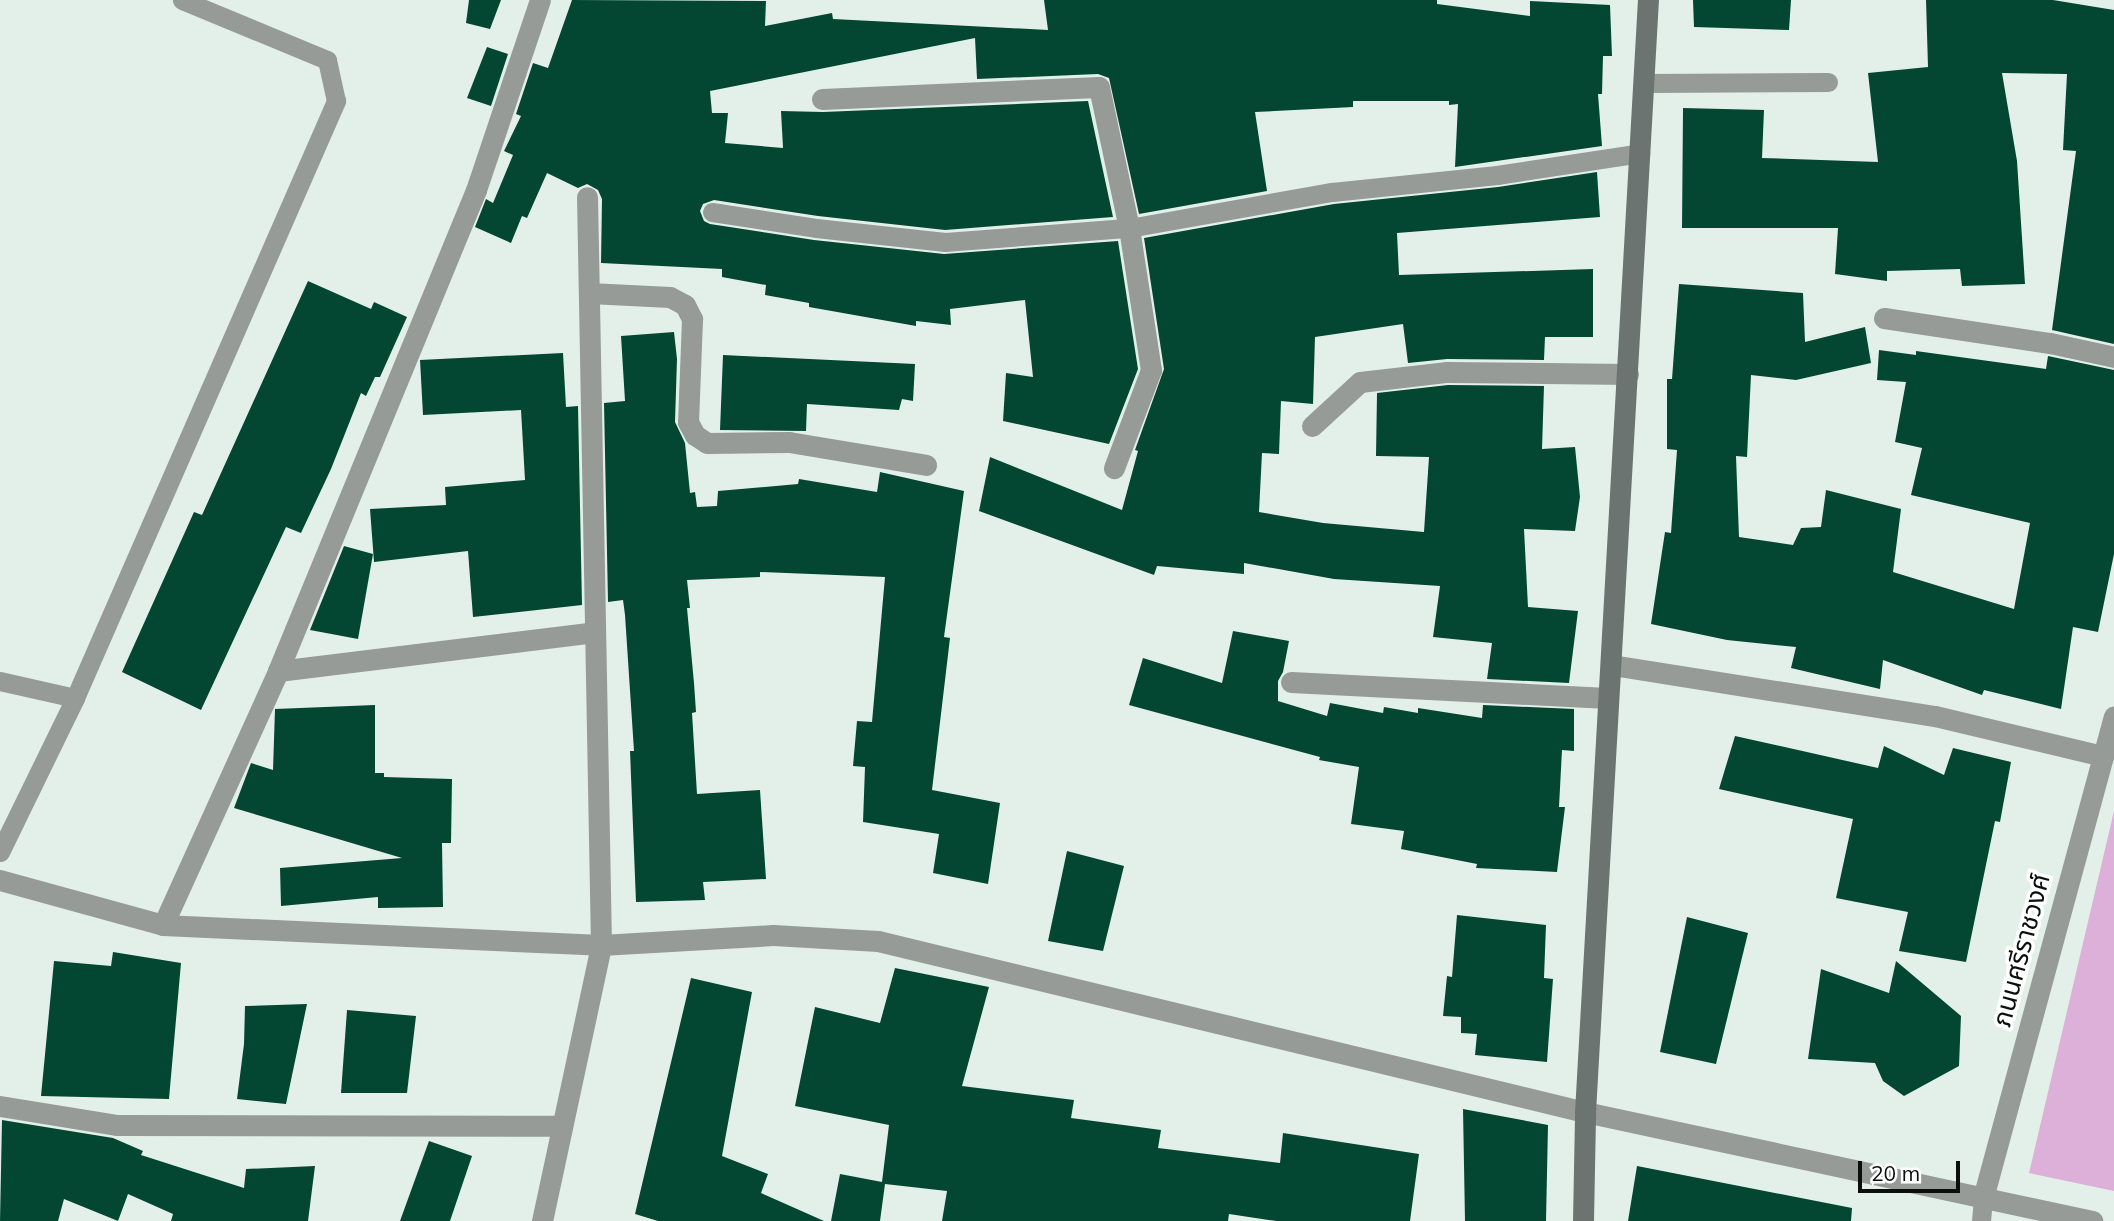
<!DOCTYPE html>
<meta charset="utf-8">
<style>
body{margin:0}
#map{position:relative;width:2114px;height:1221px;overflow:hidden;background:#e3f0ea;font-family:Mulish,"Noto Sans Thai",sans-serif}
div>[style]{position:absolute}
.green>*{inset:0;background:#dcb0d8}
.building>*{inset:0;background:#034733}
.lane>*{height:19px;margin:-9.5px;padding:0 9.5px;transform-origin:9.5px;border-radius:9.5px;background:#969b98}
.street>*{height:21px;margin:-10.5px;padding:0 10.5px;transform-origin:10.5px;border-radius:10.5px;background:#969b98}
.secondary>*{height:21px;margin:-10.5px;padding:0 10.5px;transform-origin:10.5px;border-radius:10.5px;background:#6c7471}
span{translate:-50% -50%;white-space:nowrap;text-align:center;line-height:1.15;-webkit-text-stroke:7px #fff;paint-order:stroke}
.street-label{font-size:26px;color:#0a0e0c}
.scale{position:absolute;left:1858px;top:1161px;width:102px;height:32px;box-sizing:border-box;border:4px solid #0a0e0c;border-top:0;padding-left:9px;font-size:21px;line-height:24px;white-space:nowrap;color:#0a0e0c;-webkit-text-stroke:5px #fff;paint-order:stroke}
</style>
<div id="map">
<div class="green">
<i style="clip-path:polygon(2114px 811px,2114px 1191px,2029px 1173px)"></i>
</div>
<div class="building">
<i style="clip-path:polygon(469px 0,501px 0,490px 29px,466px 23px)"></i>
<i style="clip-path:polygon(572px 0,766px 1px,765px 26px,832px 13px,833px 19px,1048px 30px,1044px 0,1437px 0,1437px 4px,1530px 16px,1530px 1px,1610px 5px,1612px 56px,1603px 56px,1602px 94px,1598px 94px,1602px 146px,1455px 167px,1458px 104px,1449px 105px,1449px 101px,1353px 101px,1353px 107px,1255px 112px,1267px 191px,1139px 214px,1109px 78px,1098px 74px,977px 79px,975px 38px,710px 91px,712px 113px,728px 113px,725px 143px,783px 148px,781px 111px,823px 112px,1088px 101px,1113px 217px,945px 230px,818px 216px,714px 200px,703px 204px,700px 211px,704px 221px,710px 224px,814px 240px,944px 254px,1118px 241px,1138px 369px,1109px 444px,1003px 421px,1006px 373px,1033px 377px,1025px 300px,950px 309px,951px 325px,916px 321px,916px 326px,809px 307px,809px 303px,765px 295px,766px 285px,722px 277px,722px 269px,601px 263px,602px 199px,598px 190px,587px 184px,578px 188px,547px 173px,527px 218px,522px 216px,511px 243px,475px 227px,486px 199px,493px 203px,513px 155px,504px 151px,521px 116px,516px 114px,533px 63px,548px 68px)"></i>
<i style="clip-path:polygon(1693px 0,1791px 0,1789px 30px,1694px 27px)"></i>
<i style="clip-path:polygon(1926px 0,2053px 0,2114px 10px,2114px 344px,2052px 330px,2076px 151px,2063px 150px,2067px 74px,2002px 73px,2017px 161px,2025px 284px,1962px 286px,1960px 269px,1887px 271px,1887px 281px,1835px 274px,1838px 228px,1682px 228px,1683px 108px,1764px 110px,1762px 158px,1878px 162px,1868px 73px,1928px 67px)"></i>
<i style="clip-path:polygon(487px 47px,508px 54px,491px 106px,467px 98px)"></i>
<i style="clip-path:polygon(1597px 172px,1600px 217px,1397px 233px,1399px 275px,1593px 269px,1593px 337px,1545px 337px,1544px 360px,1447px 359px,1408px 363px,1403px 324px,1315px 337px,1313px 404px,1281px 401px,1279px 454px,1262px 453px,1259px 512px,1323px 523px,1424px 532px,1429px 457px,1376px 456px,1377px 393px,1448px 385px,1544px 386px,1542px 449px,1575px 447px,1580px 497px,1575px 531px,1524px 529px,1528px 607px,1578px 611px,1569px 683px,1487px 679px,1492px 643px,1433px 637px,1440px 586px,1334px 579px,1244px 563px,1244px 574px,1157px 566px,1154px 575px,979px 511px,990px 457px,1122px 510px,1138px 451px,1135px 450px,1164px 369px,1144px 238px,1334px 204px,1498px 187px)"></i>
<i style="clip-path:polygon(308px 281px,371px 309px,374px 302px,407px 317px,380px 377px,375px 377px,366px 396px,361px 393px,331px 469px,301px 533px,286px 527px,201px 710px,122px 672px,194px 512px,202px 515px)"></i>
<i style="clip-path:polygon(1679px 284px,1803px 293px,1805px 342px,1865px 327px,1871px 363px,1796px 380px,1751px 375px,1747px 457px,1736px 456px,1739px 537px,1793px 545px,1801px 528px,1821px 527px,1826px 490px,1901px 509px,1893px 572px,2014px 609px,2030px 523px,1911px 495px,1922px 448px,1895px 442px,1906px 382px,1877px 380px,1879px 350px,1916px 355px,1916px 351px,2046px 369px,2048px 356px,2114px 370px,2114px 554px,2098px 632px,2073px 627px,2061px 709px,1984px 690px,1982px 695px,1883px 660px,1880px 689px,1791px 668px,1796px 647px,1727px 640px,1651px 624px,1665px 532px,1671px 533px,1677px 450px,1667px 449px,1667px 379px,1672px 379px)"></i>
<i style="clip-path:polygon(674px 332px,677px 359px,675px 422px,685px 443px,690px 493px,695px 492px,697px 507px,717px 506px,718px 491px,798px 484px,799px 479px,877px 492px,880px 472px,964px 491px,944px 637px,950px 638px,932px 790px,1000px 803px,988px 884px,933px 873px,939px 834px,863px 822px,865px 767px,853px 766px,857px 721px,872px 722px,885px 577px,760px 572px,760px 577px,687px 580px,690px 608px,687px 608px,694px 683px,696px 712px,692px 713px,697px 794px,760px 790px,766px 879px,703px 882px,705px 900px,636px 902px,630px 751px,634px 751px,625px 615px,623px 600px,608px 602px,604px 403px,625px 401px,621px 336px)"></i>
<i style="clip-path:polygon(563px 353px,566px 407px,578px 406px,582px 605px,473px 617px,468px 551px,374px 562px,370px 509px,446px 505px,445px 487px,525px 480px,521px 410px,423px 415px,420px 360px)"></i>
<i style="clip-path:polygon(723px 355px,915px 364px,913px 401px,902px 399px,899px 410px,807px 404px,806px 431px,720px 430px)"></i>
<i style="clip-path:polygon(344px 546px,373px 554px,358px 639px,310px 630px)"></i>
<i style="clip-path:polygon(1233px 631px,1289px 641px,1283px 672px,1278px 681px,1278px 701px,1327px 716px,1330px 703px,1383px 713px,1384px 707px,1418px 713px,1418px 708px,1482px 718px,1483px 705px,1574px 709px,1574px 751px,1562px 750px,1559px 807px,1565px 807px,1557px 872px,1476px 868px,1477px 864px,1401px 849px,1404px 831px,1351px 824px,1359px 767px,1319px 760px,1320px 757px,1129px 705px,1143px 658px,1222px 683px)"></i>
<i style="clip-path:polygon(375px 705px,375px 773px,384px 773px,384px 777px,452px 779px,451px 843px,442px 843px,443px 907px,378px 908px,378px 897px,281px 906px,280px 868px,402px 858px,234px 808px,251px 763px,273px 770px,275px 709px)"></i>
<i style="clip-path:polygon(1735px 736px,1878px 768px,1884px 746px,1944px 775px,1953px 748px,2011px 762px,2000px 822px,1995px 821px,1966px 962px,1899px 951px,1908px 912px,1836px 898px,1853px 819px,1719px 789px)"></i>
<i style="clip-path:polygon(1067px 851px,1124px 866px,1103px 951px,1048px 941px)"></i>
<i style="clip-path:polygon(1457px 915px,1546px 925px,1544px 978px,1553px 979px,1547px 1062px,1475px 1055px,1477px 1034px,1461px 1033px,1461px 1017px,1443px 1016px,1447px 976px,1452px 977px)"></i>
<i style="clip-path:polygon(1687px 917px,1748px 933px,1716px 1064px,1660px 1052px)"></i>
<i style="clip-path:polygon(113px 952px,181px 963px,169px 1099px,41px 1096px,54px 961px,111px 966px)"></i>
<i style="clip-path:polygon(1896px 961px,1961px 1016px,1959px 1066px,1904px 1096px,1883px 1081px,1875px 1063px,1808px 1059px,1821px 969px,1889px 993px)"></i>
<i style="clip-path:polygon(895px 968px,989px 987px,962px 1086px,1074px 1100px,1071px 1118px,1161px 1130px,1158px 1148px,1280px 1163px,1283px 1133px,1419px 1154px,1410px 1221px,1276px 1221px,1229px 1214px,1228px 1221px,942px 1221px,947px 1191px,885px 1184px,880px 1221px,831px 1221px,840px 1174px,882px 1182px,889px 1125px,795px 1106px,815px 1007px,880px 1023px)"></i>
<i style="clip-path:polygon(691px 978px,752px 992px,722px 1156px,768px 1174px,761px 1193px,824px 1221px,658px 1221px,635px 1214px)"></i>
<i style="clip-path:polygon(307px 1004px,286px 1104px,237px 1099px,244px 1044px,245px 1006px)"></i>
<i style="clip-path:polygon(347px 1010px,416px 1016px,407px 1093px,341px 1093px)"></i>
<i style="clip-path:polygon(1463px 1109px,1548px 1125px,1546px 1221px,1465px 1221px)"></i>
<i style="clip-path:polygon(2px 1120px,113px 1138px,143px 1151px,141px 1155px,244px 1188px,246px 1169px,315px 1166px,308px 1221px,171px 1221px,173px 1214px,128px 1194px,118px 1221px,64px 1199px,58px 1221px,0 1221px)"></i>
<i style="clip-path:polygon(429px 1141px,472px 1156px,450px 1221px,400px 1221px)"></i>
<i style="clip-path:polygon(1637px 1166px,1852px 1208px,1851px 1221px,1628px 1221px)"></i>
</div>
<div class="lane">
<i style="left:1644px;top:83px;width:184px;rotate:-0.3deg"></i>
<i style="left:712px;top:212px;width:105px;rotate:8.7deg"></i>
<i style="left:816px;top:228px;width:130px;rotate:6.2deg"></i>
<i style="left:945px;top:242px;width:185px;rotate:-4.4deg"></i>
<i style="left:1129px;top:228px;width:206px;rotate:-10.1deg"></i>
<i style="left:1332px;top:192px;width:166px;rotate:-5.9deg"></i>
<i style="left:1497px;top:175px;width:145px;rotate:-8.7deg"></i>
<i style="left:0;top:681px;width:77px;rotate:12.8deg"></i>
<i style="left:0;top:852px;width:171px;rotate:-64deg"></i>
<i style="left:75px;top:698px;width:652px;rotate:-66.39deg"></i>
<i style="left:336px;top:101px;width:42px;rotate:-102.4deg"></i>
<i style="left:327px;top:60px;width:157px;rotate:-157.5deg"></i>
<i style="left:1981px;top:1221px;width:23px;rotate:-85deg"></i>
</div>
<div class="street">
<i style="left:822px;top:99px;width:277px;rotate:-2.5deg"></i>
<i style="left:1099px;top:87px;width:144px;rotate:78deg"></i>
<i style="left:1129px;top:228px;width:144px;rotate:81.2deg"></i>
<i style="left:1151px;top:370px;width:105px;rotate:110.7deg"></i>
<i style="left:589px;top:293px;width:81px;rotate:2.8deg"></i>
<i style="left:670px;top:297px;width:17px;rotate:28deg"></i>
<i style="left:685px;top:305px;width:16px;rotate:63deg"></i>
<i style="left:692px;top:319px;width:103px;rotate:92.2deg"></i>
<i style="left:688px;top:422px;width:15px;rotate:62deg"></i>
<i style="left:695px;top:435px;width:14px;rotate:34deg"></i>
<i style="left:707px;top:443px;width:82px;rotate:-0.7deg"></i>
<i style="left:789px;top:442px;width:139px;rotate:9.5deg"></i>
<i style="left:1884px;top:318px;width:168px;rotate:8.6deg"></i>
<i style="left:2050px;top:343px;width:66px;rotate:12.3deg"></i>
<i style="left:1312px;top:426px;width:65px;rotate:-42.5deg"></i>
<i style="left:1360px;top:382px;width:88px;rotate:-6.6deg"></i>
<i style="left:1447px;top:372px;width:181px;rotate:0.6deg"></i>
<i style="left:1612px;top:665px;width:327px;rotate:9deg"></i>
<i style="left:1935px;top:716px;width:173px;rotate:13.4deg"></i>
<i style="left:278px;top:671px;width:319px;rotate:-7deg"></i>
<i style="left:1291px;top:682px;width:317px;rotate:2.9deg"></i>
<i style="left:0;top:880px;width:169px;rotate:15.4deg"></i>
<i style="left:163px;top:925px;width:438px;rotate:2.6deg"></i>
<i style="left:601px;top:945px;width:172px;rotate:-3.3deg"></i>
<i style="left:773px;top:935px;width:105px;rotate:3.3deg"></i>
<i style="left:878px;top:941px;width:727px;rotate:13.6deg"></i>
<i style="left:1585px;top:1112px;width:519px;rotate:12.13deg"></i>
<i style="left:163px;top:925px;width:279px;rotate:-65.6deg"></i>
<i style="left:278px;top:671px;width:520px;rotate:-67.63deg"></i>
<i style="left:476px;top:190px;width:200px;rotate:-71.4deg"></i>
<i style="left:0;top:1106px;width:119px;rotate:9.2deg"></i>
<i style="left:117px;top:1125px;width:445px;rotate:0.1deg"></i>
<i style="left:1983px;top:1198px;width:499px;rotate:-74.8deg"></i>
<i style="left:542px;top:1221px;width:282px;rotate:-77.9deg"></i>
<i style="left:601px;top:945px;width:748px;rotate:-91.07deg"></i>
</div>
<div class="secondary">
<i style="left:1583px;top:1221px;width:109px;rotate:-88.9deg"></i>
<i style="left:1585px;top:1112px;width:1114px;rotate:-86.76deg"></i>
</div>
<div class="street-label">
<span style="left:2021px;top:950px;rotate:-75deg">ภนนศรีราชวงศ์</span>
</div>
<div class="scale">20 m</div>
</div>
